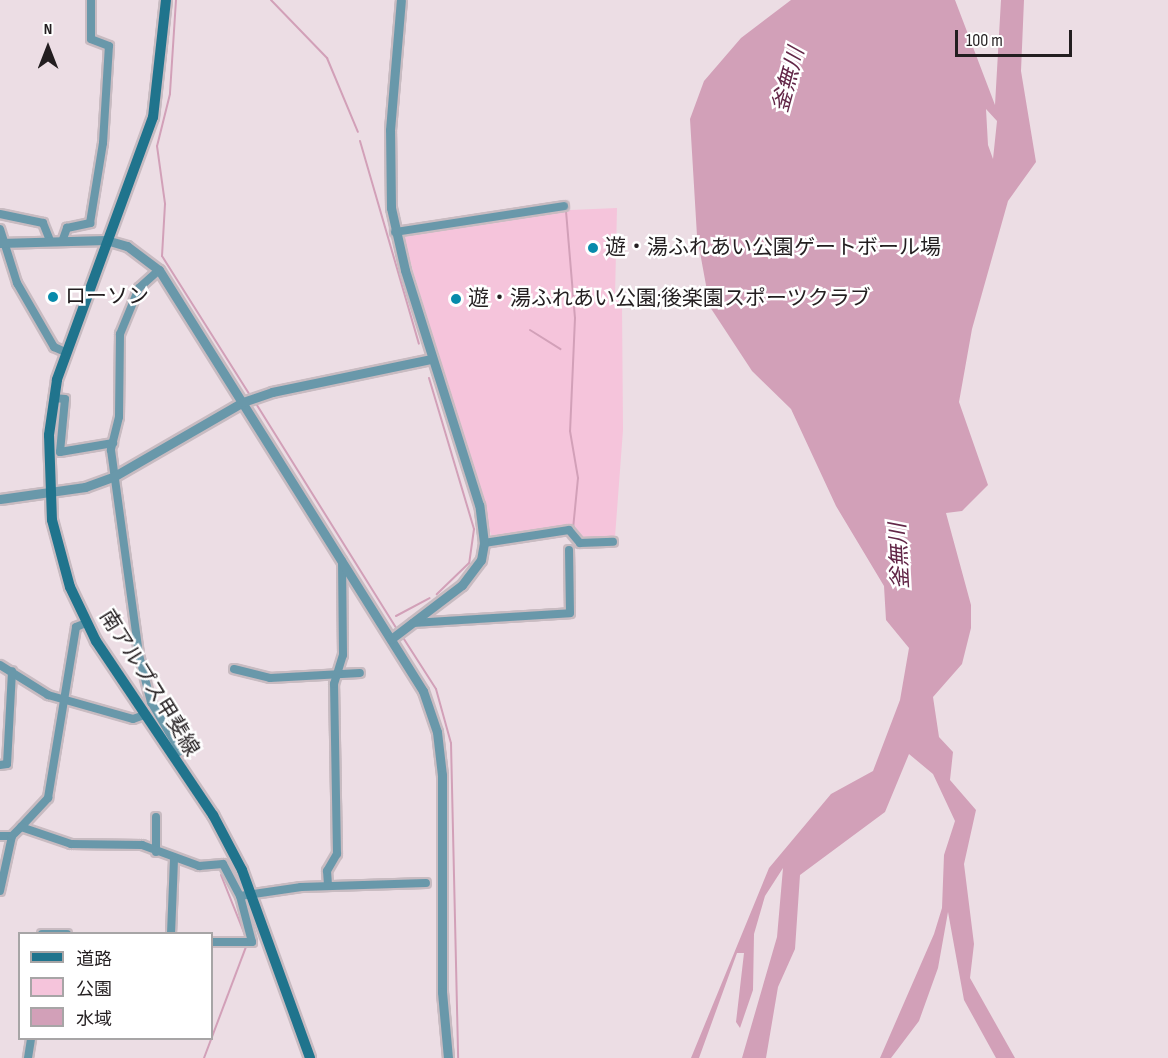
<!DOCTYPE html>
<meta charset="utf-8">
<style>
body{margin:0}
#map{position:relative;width:1168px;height:1058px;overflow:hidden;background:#ecdde4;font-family:"Sofia Sans Condensed","Noto Sans JP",sans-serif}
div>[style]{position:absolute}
.green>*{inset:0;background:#f5c4db}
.water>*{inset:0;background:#d2a0b8}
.stream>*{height:2px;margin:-1px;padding:0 1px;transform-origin:1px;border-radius:1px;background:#d2a0b8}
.roads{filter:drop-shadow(2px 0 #c8bbc1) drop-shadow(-2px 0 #c8bbc1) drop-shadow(0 2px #c8bbc1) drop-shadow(0 -2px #c8bbc1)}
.minor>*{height:8px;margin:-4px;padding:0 4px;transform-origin:4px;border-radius:4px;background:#6998aa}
.tertiary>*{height:9px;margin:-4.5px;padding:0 4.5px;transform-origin:4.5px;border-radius:4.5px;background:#6998aa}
.secondary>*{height:10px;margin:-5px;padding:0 5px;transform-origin:5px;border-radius:5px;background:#20748d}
.dots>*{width:16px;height:16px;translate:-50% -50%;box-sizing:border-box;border:3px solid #fff;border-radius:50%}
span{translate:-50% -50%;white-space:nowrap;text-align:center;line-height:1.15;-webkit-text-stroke:5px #fff;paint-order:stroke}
.poi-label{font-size:21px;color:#231e20}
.left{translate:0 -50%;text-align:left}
.street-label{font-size:21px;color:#231e20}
.water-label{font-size:22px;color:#622647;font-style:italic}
.legend{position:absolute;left:18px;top:932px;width:195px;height:108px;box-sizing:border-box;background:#fff;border:2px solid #a7a5a6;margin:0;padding:8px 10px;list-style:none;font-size:18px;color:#231e20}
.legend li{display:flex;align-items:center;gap:12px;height:30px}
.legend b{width:30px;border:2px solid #a7a5a6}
.north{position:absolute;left:18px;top:18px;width:60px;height:60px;-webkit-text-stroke:4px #fff;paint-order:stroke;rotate:0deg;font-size:16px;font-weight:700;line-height:24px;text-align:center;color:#231e20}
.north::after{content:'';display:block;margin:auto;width:21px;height:27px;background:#231e20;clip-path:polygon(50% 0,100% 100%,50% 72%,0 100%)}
.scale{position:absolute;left:955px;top:30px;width:117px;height:27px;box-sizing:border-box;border:3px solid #231e20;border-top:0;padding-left:8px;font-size:18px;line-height:21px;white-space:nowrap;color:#231e20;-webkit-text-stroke:4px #fff;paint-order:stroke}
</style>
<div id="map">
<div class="green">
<i style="clip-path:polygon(617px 208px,615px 296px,622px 304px,623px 430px,615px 537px,578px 539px,576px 532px,492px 538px,403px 237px,547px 211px)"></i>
</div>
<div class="water">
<i style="clip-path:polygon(evenodd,791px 0,955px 0,995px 105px,1001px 0,1024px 0,1021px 71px,1036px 162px,1008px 201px,972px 329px,959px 402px,988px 485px,962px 511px,946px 513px,971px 605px,971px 628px,962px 664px,933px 697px,939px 737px,953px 752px,950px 780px,976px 810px,964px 864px,974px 944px,970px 978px,1015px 1058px,996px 1058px,964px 1000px,948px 912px,938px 968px,919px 1021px,891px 1058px,880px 1058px,934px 934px,942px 908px,944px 855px,955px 821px,933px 774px,909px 754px,885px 812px,800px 875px,795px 949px,778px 987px,766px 1058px,742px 1058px,777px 937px,783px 868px,765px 896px,754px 934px,753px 990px,740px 1028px,736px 1022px,744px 953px,737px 953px,699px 1058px,691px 1058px,769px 868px,831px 794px,873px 771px,900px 700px,909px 648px,886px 620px,884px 586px,836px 506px,791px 409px,752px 371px,710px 307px,697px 236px,690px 119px,704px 81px,741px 38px,791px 0,986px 109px,997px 121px,993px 159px,988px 145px,986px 109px)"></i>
</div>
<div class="stream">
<i style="left:176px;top:0;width:94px;rotate:93.7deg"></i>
<i style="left:170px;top:94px;width:54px;rotate:104deg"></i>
<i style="left:157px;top:146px;width:59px;rotate:82.1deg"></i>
<i style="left:165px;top:204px;width:52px;rotate:93.3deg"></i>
<i style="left:162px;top:256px;width:165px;rotate:57.7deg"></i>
<i style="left:271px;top:0;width:81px;rotate:46deg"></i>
<i style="left:327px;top:58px;width:80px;rotate:67.3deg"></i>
<i style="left:360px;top:141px;width:211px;rotate:73.8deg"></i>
<i style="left:566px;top:211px;width:107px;rotate:85.2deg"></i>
<i style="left:575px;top:318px;width:113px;rotate:92.5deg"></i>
<i style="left:570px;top:431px;width:48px;rotate:80.3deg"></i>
<i style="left:578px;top:478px;width:51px;rotate:95.6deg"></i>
<i style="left:530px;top:330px;width:36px;rotate:32deg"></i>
<i style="left:429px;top:378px;width:158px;rotate:73.4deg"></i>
<i style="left:474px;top:529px;width:34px;rotate:98deg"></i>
<i style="left:469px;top:563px;width:45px;rotate:135.9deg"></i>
<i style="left:255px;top:402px;width:270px;rotate:58deg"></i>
<i style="left:396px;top:616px;width:38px;rotate:-28deg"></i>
<i style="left:402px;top:636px;width:63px;rotate:57.3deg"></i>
<i style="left:436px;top:689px;width:56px;rotate:74.5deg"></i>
<i style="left:451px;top:743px;width:315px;rotate:88.7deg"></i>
<i style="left:221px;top:875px;width:65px;rotate:68.2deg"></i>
<i style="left:204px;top:1058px;width:119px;rotate:-69.3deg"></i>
</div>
<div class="roads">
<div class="minor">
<i style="left:0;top:214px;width:44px;rotate:11.8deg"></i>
<i style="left:43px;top:223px;width:18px;rotate:68deg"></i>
<i style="left:0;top:229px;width:57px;rotate:72.5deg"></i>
<i style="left:17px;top:283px;width:74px;rotate:60deg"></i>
<i style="left:54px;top:347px;width:12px;rotate:24deg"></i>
<i style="left:395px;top:232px;width:171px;rotate:-8.7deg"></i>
<i style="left:63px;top:239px;width:12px;rotate:-70deg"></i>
<i style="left:67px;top:228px;width:24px;rotate:-12deg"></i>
<i style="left:90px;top:223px;width:81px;rotate:-80.8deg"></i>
<i style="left:103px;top:143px;width:97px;rotate:-86.5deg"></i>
<i style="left:109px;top:46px;width:19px;rotate:-159deg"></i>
<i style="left:91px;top:39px;width:39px;rotate:-90deg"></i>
<i style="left:159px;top:270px;width:27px;rotate:138deg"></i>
<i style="left:139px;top:288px;width:50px;rotate:112.4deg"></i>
<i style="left:120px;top:334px;width:83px;rotate:90.7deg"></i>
<i style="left:119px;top:417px;width:34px;rotate:104deg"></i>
<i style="left:111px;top:450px;width:207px;rotate:82.2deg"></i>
<i style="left:139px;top:655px;width:49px;rotate:75.7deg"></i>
<i style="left:151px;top:702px;width:57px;rotate:59.4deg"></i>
<i style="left:180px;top:751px;width:9px;rotate:148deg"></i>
<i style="left:54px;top:398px;width:11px;rotate:5deg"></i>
<i style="left:65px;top:399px;width:53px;rotate:95.4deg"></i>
<i style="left:60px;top:452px;width:54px;rotate:-9.6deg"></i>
<i style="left:484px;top:543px;width:86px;rotate:-8.7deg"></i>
<i style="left:569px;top:530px;width:17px;rotate:50deg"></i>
<i style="left:580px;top:543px;width:33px;rotate:-2deg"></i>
<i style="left:413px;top:623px;width:157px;rotate:-3.6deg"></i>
<i style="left:570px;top:613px;width:63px;rotate:-90.9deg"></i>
<i style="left:0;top:665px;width:57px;rotate:32deg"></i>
<i style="left:48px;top:695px;width:88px;rotate:15.8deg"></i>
<i style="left:133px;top:719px;width:12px;rotate:-20deg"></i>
<i style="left:234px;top:669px;width:37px;rotate:14deg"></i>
<i style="left:270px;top:678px;width:90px;rotate:-3.2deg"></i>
<i style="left:0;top:765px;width:7px;rotate:-8deg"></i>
<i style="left:7px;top:764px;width:93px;rotate:-86.9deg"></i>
<i style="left:21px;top:827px;width:40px;rotate:-47deg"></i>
<i style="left:48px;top:798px;width:173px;rotate:-80.7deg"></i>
<i style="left:76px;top:627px;width:11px;rotate:-22deg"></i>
<i style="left:0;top:836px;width:12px"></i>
<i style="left:156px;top:852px;width:35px;rotate:-90deg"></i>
<i style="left:328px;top:885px;width:14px;rotate:-94deg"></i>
<i style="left:327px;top:871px;width:20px;rotate:-60deg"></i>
<i style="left:337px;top:854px;width:170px;rotate:-91deg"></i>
<i style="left:334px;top:684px;width:30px;rotate:-73deg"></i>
<i style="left:343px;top:655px;width:94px;rotate:-90.6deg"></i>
<i style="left:0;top:891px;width:56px;rotate:-77.7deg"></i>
<i style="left:12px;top:836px;width:13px;rotate:-45deg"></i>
<i style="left:21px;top:827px;width:53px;rotate:18.8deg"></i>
<i style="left:71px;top:844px;width:71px;rotate:0.8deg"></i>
<i style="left:142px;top:845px;width:61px;rotate:20.2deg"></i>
<i style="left:199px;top:866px;width:24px;rotate:-5deg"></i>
<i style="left:223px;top:864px;width:36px;rotate:62deg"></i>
<i style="left:240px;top:896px;width:62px;rotate:-8.4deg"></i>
<i style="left:301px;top:887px;width:125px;rotate:-1.8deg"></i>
<i style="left:42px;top:934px;width:25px"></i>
<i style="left:171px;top:934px;width:74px;rotate:-87.7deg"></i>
<i style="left:212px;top:942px;width:40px"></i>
<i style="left:252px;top:942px;width:48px;rotate:-104.6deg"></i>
<i style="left:28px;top:1058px;width:20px;rotate:-81deg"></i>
</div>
<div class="tertiary">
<i style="left:0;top:243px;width:106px;rotate:-1.6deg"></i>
<i style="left:106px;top:240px;width:22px;rotate:16deg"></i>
<i style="left:127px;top:246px;width:40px;rotate:37deg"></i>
<i style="left:159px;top:270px;width:497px;rotate:57.9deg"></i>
<i style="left:423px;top:691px;width:43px;rotate:71.1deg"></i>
<i style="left:437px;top:732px;width:43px;rotate:83.4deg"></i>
<i style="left:442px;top:775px;width:217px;rotate:90deg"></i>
<i style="left:442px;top:992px;width:66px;rotate:84.8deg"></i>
<i style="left:0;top:499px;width:86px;rotate:-8deg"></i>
<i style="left:85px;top:487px;width:30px;rotate:-20deg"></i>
<i style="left:113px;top:477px;width:150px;rotate:-30deg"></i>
<i style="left:243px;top:402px;width:31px;rotate:-19deg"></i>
<i style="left:272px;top:392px;width:163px;rotate:-11.7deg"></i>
<i style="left:391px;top:639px;width:89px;rotate:-37.3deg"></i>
<i style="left:462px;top:585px;width:31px;rotate:-53deg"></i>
<i style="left:481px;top:560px;width:17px;rotate:-80deg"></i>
<i style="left:484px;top:543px;width:38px;rotate:-97deg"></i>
<i style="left:479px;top:505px;width:246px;rotate:-107.5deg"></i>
<i style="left:405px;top:270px;width:64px;rotate:-102.7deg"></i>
<i style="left:391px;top:208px;width:78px;rotate:-90.7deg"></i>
<i style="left:390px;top:130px;width:130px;rotate:-85.2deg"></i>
</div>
<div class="secondary">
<i style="left:166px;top:0;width:118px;rotate:96.3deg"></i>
<i style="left:153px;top:117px;width:280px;rotate:110.1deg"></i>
<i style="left:57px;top:380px;width:56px;rotate:98.3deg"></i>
<i style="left:49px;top:435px;width:85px;rotate:88deg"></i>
<i style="left:52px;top:520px;width:69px;rotate:75deg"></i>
<i style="left:70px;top:587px;width:60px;rotate:64.3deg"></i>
<i style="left:96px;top:641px;width:210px;rotate:56.1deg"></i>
<i style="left:213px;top:815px;width:62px;rotate:62.2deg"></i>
<i style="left:242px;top:870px;width:200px;rotate:70.1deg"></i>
</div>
</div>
<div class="dots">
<i style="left:593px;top:248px;background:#078aab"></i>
<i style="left:53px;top:297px;background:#078aab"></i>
<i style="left:456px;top:299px;background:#078aab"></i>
</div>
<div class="poi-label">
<span class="left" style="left:605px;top:248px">遊・湯ふれあい公園ゲートボール場</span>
<span class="left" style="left:65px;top:297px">ローソン</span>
<span class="left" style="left:468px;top:299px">遊・湯ふれあい公園;後楽園スポーツクラブ</span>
</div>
<div class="street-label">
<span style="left:149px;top:683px;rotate:58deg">南アルプス甲斐線</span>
</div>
<div class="water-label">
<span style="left:789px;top:80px;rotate:-75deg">釜無川</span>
<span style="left:900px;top:556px;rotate:-93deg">釜無川</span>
</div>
<ul class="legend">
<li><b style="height:8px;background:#20748d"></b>道路</li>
<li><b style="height:16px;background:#f5c4db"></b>公園</li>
<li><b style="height:16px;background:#d2a0b8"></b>水域</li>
</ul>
<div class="north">N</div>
<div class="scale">100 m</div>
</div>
